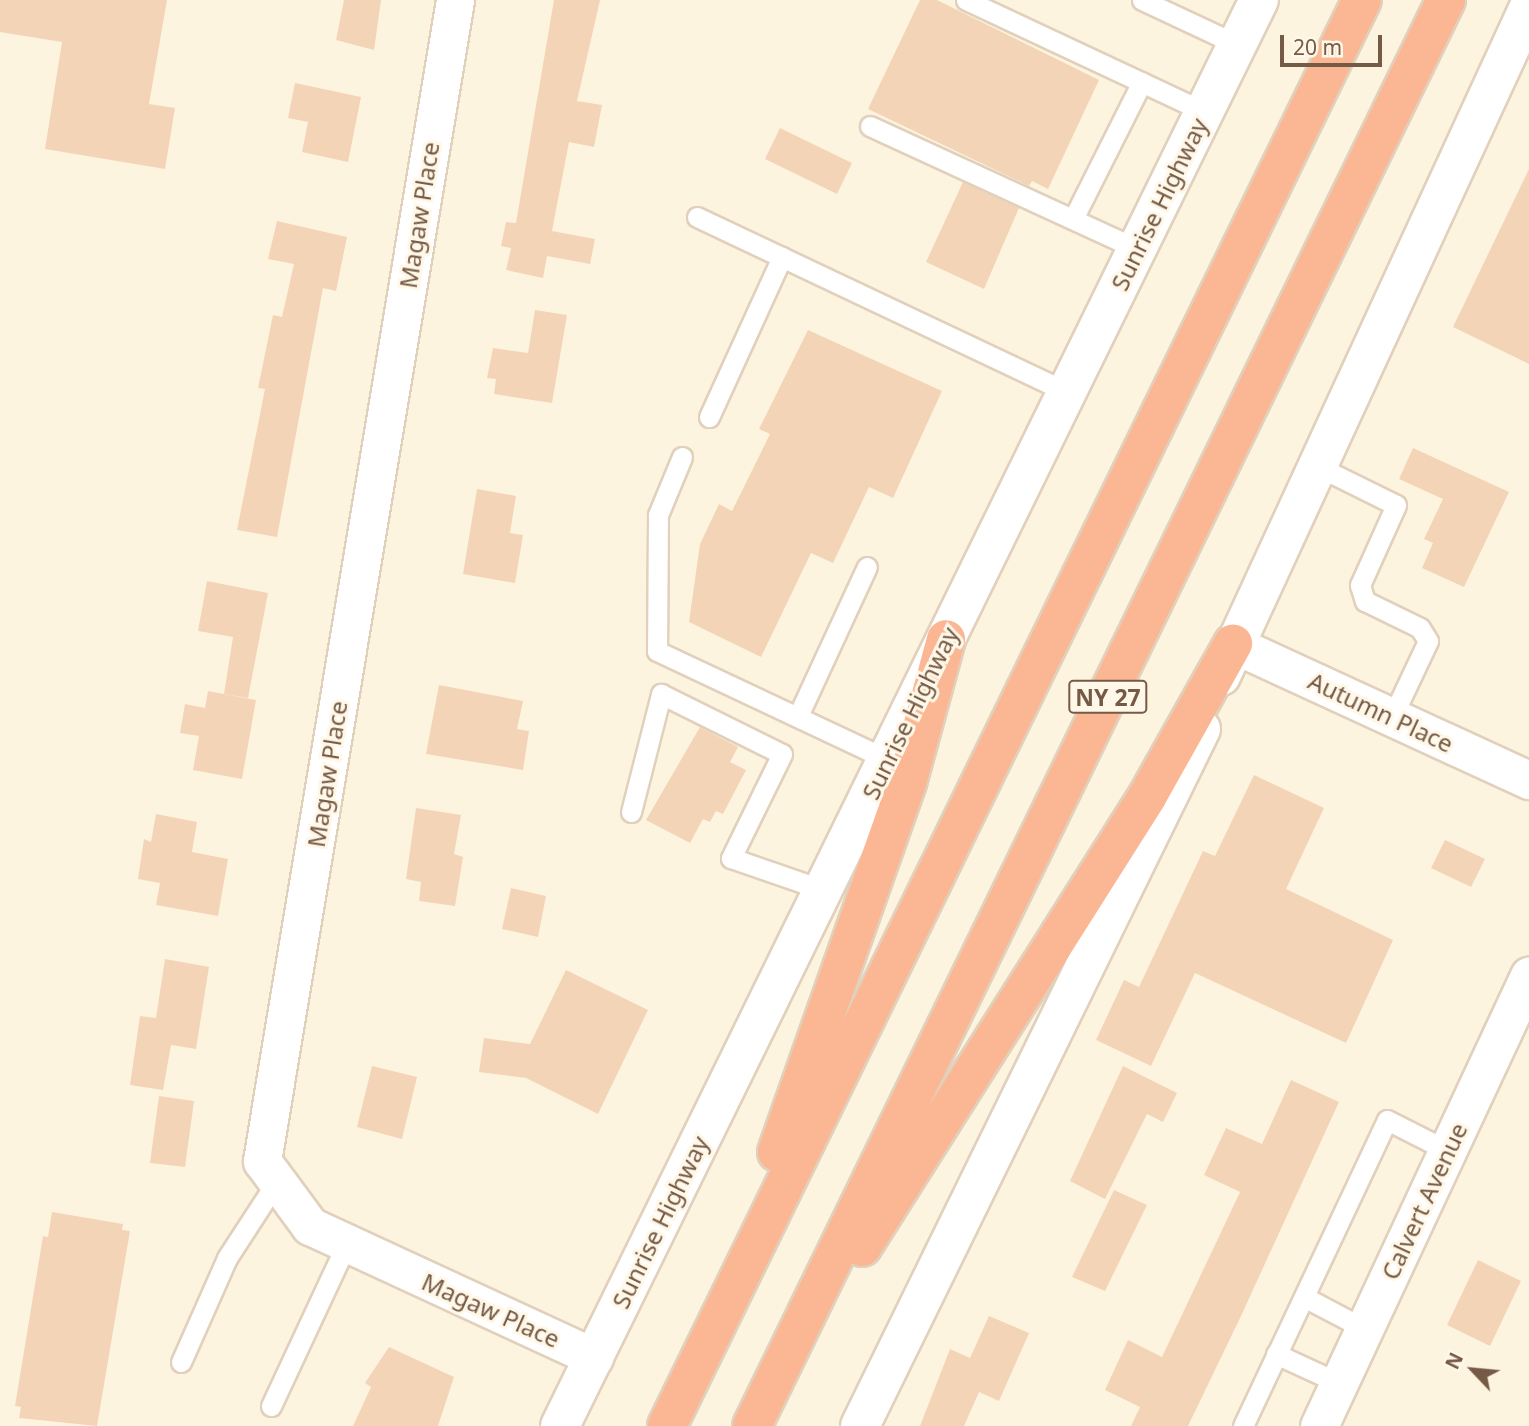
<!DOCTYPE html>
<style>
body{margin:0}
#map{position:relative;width:1529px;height:1426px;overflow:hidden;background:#fdf4e0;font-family:"Noto Sans",sans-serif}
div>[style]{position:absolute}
.building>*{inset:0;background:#f4d4b6}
.roads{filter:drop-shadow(2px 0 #e1d0bb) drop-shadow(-2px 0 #e1d0bb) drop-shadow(0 2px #e1d0bb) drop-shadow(0 -2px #e1d0bb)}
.service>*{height:19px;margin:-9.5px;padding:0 9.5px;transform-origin:9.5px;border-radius:9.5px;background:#fff}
.minor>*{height:37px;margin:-18.5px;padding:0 18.5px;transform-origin:18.5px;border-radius:18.5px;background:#fff}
.secondary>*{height:38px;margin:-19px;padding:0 19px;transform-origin:19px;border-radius:19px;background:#fff}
.motorway>*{height:38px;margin:-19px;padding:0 19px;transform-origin:19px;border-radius:19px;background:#fbb793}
span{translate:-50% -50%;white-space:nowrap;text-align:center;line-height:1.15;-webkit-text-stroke:6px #fff7e7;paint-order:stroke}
.shield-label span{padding:2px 5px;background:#fff7e7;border:2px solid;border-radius:5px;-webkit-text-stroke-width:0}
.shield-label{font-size:23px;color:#755a46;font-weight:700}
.street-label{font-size:24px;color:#755a46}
.north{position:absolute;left:1438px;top:1335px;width:70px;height:70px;-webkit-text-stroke:5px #fff7e7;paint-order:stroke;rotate:296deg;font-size:19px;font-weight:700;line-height:28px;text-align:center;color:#755a46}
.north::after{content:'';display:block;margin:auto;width:24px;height:32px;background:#755a46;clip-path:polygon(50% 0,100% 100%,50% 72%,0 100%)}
.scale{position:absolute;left:1280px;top:35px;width:102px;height:32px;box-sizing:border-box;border:4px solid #755a46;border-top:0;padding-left:9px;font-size:21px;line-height:24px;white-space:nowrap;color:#755a46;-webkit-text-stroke:5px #fff7e7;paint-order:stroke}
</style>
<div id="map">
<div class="building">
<i style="clip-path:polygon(0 0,167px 0,149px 104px,175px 108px,165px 169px,45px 149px,62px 42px,0 32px)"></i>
<i style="clip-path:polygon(344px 0,381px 0,374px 50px,336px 40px)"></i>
<i style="clip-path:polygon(554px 0,600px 0,577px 101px,602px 105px,594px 147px,569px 142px,552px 231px,595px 239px,590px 264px,547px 256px,543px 278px,506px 270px,511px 248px,501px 246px,506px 222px,516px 223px)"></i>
<i style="clip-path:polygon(920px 0,937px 0,1099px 80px,1048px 189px,1032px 181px,1029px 186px,868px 109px)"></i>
<i style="clip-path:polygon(295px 83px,361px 97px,348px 162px,302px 152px,308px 122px,288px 118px)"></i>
<i style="clip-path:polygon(780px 128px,852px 163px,837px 194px,765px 159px)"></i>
<i style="clip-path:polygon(1529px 169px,1529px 364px,1453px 327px)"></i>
<i style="clip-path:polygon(963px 182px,1019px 208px,984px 289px,926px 262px)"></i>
<i style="clip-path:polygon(277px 221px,347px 237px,336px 291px,323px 288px,277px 537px,237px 530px,265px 389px,258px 388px,273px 315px,282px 317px,294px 264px,268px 259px)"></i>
<i style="clip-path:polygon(535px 310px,567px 315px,552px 403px,494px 394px,496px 379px,487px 378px,493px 348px,528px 353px)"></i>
<i style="clip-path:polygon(808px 330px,942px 391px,893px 498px,869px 487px,833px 563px,811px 553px,761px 657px,689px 622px,700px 544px,719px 504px,732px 511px,770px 434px,759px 429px)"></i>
<i style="clip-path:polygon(1413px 448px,1509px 492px,1464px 587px,1422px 568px,1433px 543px,1424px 539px,1443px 499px,1399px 479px)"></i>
<i style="clip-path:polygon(477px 489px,516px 496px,510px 533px,523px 535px,515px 583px,463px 574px)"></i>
<i style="clip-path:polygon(207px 581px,268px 593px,248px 698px,224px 694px,233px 637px,198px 631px)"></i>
<i style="clip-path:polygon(439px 685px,523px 701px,517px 729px,529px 731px,523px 770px,426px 754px)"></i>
<i style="clip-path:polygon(208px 691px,256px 700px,242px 779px,193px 770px,199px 736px,180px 733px,185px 704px,205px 708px)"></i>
<i style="clip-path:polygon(700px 727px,738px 747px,730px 762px,746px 770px,723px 814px,716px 811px,710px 822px,703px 819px,690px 843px,646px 820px)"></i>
<i style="clip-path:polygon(1254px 775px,1324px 808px,1286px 889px,1393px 940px,1346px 1043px,1195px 973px,1151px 1066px,1096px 1040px,1124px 980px,1139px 987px,1203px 851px,1215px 856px)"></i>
<i style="clip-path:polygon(416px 808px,461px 815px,454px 854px,463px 857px,455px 906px,419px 901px,421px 882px,406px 879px)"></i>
<i style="clip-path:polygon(156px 814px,197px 822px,192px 852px,228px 859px,218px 916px,156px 905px,160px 883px,138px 879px,144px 839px,151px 842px)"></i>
<i style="clip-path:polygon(1445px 840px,1485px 859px,1471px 887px,1431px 868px)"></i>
<i style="clip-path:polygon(511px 888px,546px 896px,538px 937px,502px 929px)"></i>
<i style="clip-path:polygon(165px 959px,209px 967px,196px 1049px,171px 1045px,163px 1090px,130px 1085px,140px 1016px,156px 1018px)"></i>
<i style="clip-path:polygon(566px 970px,648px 1010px,598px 1114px,526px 1078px,479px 1072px,484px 1038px,530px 1044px)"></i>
<i style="clip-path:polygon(372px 1066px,417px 1077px,402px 1139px,357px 1127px)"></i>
<i style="clip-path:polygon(1123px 1066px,1177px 1093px,1163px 1122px,1147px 1114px,1105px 1199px,1070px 1181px)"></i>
<i style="clip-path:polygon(1291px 1080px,1339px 1102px,1241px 1316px,1188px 1426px,1131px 1426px,1140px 1407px,1105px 1390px,1128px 1340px,1162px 1357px,1240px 1192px,1204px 1175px,1226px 1128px,1262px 1144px)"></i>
<i style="clip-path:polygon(159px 1096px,194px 1101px,185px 1167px,150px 1163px)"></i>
<i style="clip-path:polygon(1114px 1190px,1147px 1205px,1105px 1291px,1072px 1277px)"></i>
<i style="clip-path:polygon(52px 1212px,123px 1224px,122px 1230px,130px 1231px,97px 1426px,19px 1418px,21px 1407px,15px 1406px,43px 1236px,48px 1237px)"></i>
<i style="clip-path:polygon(1478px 1260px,1521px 1281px,1490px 1346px,1447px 1325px)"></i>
<i style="clip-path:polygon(989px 1316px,1029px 1333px,999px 1401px,979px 1392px,964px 1426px,920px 1426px,950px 1349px,970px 1358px)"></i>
<i style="clip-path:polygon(389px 1347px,454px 1377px,438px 1426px,353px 1426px,371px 1387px,365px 1383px)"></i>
</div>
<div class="roads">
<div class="service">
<i style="left:966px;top:0;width:264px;rotate:25.1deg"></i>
<i style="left:1142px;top:0;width:106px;rotate:25.1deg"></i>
<i style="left:870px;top:126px;width:294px;rotate:24.7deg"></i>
<i style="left:697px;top:217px;width:409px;rotate:25.3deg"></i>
<i style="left:1073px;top:219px;width:153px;rotate:-63.3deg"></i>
<i style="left:709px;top:417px;width:176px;rotate:-65.5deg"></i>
<i style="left:682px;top:457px;width:63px;rotate:112.5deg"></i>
<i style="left:658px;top:515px;width:136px;rotate:90.4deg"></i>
<i style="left:657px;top:651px;width:254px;rotate:25.2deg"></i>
<i style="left:1315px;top:465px;width:90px;rotate:26.3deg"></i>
<i style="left:1396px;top:505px;width:88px;rotate:114.2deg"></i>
<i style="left:1360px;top:585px;width:17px;rotate:73deg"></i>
<i style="left:1365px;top:601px;width:61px;rotate:26.1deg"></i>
<i style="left:1420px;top:628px;width:15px;rotate:58deg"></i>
<i style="left:1428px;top:641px;width:84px;rotate:115.3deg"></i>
<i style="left:798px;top:716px;width:164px;rotate:-65.2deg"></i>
<i style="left:631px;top:812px;width:122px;rotate:-75.7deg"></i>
<i style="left:661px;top:694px;width:135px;rotate:26.4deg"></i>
<i style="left:782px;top:754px;width:116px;rotate:116.1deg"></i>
<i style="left:731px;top:858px;width:98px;rotate:19deg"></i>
<i style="left:1304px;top:1297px;width:69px;rotate:27.7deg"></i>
<i style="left:1276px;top:1354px;width:69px;rotate:24.7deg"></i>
<i style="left:181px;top:1362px;width:114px;rotate:-66.1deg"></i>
<i style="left:227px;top:1258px;width:92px;rotate:-57deg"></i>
<i style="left:271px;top:1406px;width:180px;rotate:-65deg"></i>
<i style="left:1243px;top:1426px;width:338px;rotate:-64.8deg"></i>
<i style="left:1387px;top:1120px;width:68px;rotate:26.9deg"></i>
</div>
<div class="minor">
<i style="left:455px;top:0;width:1177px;rotate:99.44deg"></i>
<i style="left:262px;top:1161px;width:81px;rotate:53.6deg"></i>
<i style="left:310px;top:1226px;width:313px;rotate:24.8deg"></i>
<i style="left:1233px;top:644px;width:326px;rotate:24.7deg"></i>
<i style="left:1319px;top:1426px;width:497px;rotate:-65deg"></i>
</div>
<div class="secondary">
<i style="left:1221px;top:676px;width:736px;rotate:-65.28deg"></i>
<i style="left:560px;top:1426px;width:1588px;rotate:-63.89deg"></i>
<i style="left:860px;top:1426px;width:776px;rotate:-63.93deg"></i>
</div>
<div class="motorway">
<i style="left:777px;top:1152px;width:391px;rotate:-70.6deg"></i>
<i style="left:907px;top:783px;width:149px;rotate:-74.8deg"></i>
<i style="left:862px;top:1247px;width:533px;rotate:-57.65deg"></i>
<i style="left:1147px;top:797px;width:176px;rotate:-60.7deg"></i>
<i style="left:667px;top:1426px;width:1586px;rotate:-64.02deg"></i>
<i style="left:752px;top:1426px;width:1586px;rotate:-64.05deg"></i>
</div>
</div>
<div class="shield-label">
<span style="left:1108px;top:697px">NY 27</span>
</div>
<div class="street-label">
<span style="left:1159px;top:204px;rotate:-64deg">Sunrise Highway</span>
<span style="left:419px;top:215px;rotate:-81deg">Magaw Place</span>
<span style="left:1381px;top:712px;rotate:25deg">Autumn Place</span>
<span style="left:910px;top:713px;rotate:-64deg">Sunrise Highway</span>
<span style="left:327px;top:774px;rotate:-81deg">Magaw Place</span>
<span style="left:1424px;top:1201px;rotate:-65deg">Calvert Avenue</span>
<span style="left:660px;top:1222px;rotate:-64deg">Sunrise Highway</span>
<span style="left:491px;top:1310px;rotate:24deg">Magaw Place</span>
</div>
<div class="north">N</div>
<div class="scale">20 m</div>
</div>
